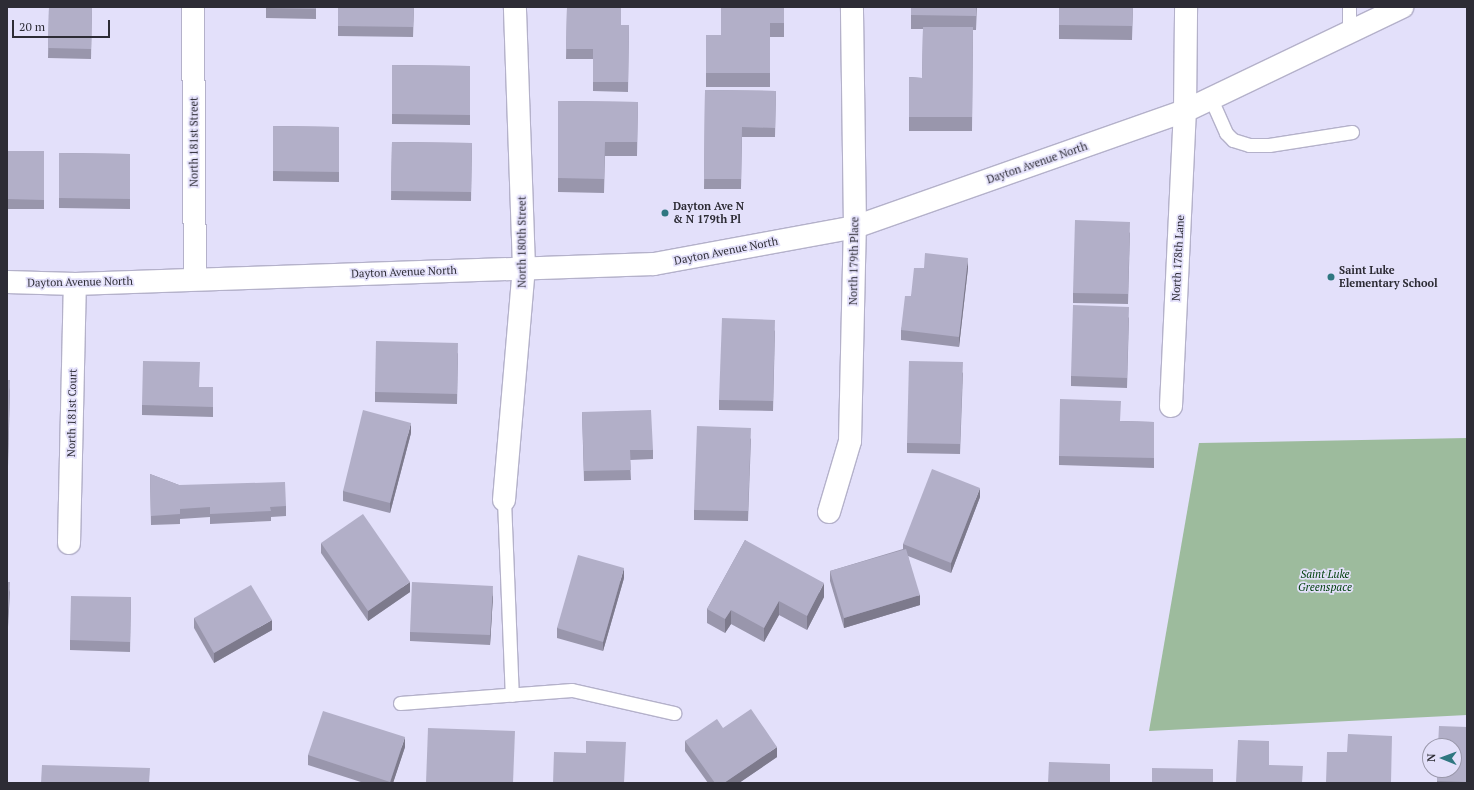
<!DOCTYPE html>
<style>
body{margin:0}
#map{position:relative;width:1474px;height:790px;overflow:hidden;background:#e3e0fa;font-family:"PT Serif",serif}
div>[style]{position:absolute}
.green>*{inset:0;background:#9dbb9d}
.roads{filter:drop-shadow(1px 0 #b4b1ca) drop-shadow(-1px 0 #b4b1ca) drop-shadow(0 1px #b4b1ca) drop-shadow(0 -1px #b4b1ca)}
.service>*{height:13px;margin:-6.5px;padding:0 6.5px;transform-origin:6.5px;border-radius:6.5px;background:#fff}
.minor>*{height:22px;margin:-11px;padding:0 11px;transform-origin:11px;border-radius:11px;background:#fff}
.tertiary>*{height:22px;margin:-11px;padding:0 11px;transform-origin:11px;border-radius:11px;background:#fff}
.wall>*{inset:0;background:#9996ac}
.shaded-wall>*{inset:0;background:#7d7a8c}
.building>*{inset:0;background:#b2afc8}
.dots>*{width:11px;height:11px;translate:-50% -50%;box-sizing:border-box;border:2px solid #e3e0fa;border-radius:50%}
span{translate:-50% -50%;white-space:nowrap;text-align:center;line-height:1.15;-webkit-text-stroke:3.5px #e3e0fa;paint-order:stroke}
.street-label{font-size:11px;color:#2d2c35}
.poi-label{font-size:11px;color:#2d2c35;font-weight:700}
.left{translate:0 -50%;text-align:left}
.park-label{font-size:11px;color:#02410e;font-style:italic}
.frame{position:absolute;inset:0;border:8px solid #2d2c35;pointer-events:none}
.north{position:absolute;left:1422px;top:738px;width:40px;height:40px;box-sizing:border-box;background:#e3e0fa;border:1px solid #9a98ab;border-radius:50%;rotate:271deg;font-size:11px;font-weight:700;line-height:16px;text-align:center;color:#2d2c35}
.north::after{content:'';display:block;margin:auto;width:14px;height:18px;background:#2f7781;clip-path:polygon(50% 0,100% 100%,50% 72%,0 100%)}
.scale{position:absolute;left:12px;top:20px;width:98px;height:18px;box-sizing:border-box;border:2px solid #2d2c35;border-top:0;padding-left:5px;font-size:12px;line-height:14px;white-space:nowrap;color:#2d2c35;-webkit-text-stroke:3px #e3e0fa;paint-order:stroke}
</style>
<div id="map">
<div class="green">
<i style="clip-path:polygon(1467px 438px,1467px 715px,1149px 731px,1199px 443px)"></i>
</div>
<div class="roads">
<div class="service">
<i style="left:1349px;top:33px;width:26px;rotate:-90deg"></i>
<i style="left:1211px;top:99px;width:37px;rotate:66deg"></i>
<i style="left:1226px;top:133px;width:10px;rotate:45deg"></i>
<i style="left:1233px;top:140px;width:17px;rotate:17deg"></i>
<i style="left:1249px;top:145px;width:20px"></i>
<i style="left:1269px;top:145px;width:84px;rotate:-8.9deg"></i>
<i style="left:504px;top:500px;width:195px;rotate:87.7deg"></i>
<i style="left:400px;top:703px;width:172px;rotate:-4.3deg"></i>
<i style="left:572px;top:690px;width:105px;rotate:12.7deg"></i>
</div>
<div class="minor">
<i style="left:193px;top:7px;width:271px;rotate:89.6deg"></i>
<i style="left:1171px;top:406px;width:295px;rotate:-87.3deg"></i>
<i style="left:1185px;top:111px;width:104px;rotate:-89.4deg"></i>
<i style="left:504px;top:500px;width:233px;rotate:-85.1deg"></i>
<i style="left:524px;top:268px;width:261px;rotate:-92deg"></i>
<i style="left:829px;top:512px;width:74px;rotate:-73.5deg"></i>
<i style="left:850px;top:441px;width:214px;rotate:-88.7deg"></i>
<i style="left:855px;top:227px;width:220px;rotate:-90.8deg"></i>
<i style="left:69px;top:543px;width:259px;rotate:-88.7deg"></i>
</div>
<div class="tertiary">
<i style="left:7px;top:282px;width:68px;rotate:1.7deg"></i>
<i style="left:75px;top:284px;width:579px;rotate:-1.98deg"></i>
<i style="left:654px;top:264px;width:204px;rotate:-10.4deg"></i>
<i style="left:855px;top:227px;width:350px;rotate:-19.4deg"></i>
<i style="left:1185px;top:111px;width:241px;rotate:-25.6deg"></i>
</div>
</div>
<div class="wall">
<i style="clip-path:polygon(49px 7px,92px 7px,91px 59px,48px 58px)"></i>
<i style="clip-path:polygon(266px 7px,316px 7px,316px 19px,266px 18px)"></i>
<i style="clip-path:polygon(338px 7px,414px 7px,413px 37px,338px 36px)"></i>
<i style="clip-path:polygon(567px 7px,621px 25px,629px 25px,628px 92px,593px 91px,593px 59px,566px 59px)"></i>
<i style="clip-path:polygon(784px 7px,784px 37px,770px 37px,770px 87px,706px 87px,706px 35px,721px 35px)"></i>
<i style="clip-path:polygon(911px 7px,977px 7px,976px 30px,973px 30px,972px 131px,909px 131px,909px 77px,922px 78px,923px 29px,911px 29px)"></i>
<i style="clip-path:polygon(1059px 7px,1133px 7px,1132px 40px,1059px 39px)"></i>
<i style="clip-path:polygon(392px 65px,470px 66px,470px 125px,392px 124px)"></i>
<i style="clip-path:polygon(705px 90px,776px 91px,775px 137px,742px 137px,741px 189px,704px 189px)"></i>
<i style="clip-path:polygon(558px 101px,638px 102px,637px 156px,605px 156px,604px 193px,558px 192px)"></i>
<i style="clip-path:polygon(273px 126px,339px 127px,339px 182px,273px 181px)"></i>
<i style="clip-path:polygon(392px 142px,472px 143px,471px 201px,391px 200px)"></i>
<i style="clip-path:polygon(7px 151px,44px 151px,44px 209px,7px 209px)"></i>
<i style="clip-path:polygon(59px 153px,130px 154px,130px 209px,59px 208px)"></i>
<i style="clip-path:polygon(1130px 232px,1128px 304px,1073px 303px,1073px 293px)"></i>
<i style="clip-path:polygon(924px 268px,968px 268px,959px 347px,901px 340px,901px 330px,911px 296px)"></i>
<i style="clip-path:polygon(1129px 317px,1127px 388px,1071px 386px,1071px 376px)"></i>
<i style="clip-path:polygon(775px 330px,773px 411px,719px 410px,719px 400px)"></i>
<i style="clip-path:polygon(458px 353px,457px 404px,375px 402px,375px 392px)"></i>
<i style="clip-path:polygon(963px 372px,960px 454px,907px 453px,907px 443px)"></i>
<i style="clip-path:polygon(7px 380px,10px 390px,8px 467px,7px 467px)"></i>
<i style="clip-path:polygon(200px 387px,213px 387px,213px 417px,142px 415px,142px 405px)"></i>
<i style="clip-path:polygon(582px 412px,653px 450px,653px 459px,630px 460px,631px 480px,584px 481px)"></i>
<i style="clip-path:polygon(1121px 421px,1154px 422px,1154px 468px,1059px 465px,1059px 456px)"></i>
<i style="clip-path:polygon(411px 433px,390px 513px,343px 501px,343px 491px)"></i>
<i style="clip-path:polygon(751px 438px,748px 521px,694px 520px,694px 510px)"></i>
<i style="clip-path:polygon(150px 474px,179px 485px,286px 506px,286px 516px,271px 517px,271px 521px,210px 524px,210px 517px,180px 519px,180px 524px,151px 525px)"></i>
<i style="clip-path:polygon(980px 497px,951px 573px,908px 556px,920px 605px,844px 628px,830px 581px,830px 571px,903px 549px,903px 544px)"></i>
<i style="clip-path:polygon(745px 540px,824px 597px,807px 630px,779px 615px,764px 642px,731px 624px,725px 633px,707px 623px,707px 609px)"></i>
<i style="clip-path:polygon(321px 543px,410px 592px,368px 621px,321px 553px)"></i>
<i style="clip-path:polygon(624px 578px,603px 651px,557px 638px,557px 628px)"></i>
<i style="clip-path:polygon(7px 582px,10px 592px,8px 627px,7px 627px)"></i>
<i style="clip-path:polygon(493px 596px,490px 645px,410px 641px,410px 632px)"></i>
<i style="clip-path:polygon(131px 597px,130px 652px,70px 650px,70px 640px)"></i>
<i style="clip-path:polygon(194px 618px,272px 630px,214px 663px,194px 628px)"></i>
<i style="clip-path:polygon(1467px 727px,1467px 783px,1437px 783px,1437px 770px)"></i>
<i style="clip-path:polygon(723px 728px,777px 757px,739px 783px,708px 783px,685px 751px,685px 741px)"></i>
<i style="clip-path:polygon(405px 747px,393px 783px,364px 783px,308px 765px,308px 755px)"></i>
</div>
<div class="shaded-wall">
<i style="clip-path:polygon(968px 258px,968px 268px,959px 347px,959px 337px)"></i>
<i style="clip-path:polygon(411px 423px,411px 433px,390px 513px,390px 503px)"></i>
<i style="clip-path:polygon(980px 488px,980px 497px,951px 573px,951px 563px)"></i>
<i style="clip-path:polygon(624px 568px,624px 578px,603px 651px,603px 642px)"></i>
<i style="clip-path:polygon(410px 582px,410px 592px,368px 621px,368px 611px)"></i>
<i style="clip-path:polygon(824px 583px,824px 597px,807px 630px,807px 616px)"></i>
<i style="clip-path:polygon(493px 586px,493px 596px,490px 645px,490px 635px)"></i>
<i style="clip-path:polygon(920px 595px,920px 605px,844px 628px,844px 618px)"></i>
<i style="clip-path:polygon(779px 601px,779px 615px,764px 642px,764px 628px)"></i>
<i style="clip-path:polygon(731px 610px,731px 624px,725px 633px,725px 619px)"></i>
<i style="clip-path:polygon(272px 620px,272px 630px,214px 663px,214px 653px)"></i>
<i style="clip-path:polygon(405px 737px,405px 747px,393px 783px,390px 783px)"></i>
<i style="clip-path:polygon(777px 747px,777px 757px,739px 783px,724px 783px)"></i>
</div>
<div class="building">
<i style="clip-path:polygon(49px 7px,92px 7px,91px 49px,48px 48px)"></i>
<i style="clip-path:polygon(266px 7px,316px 7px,316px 9px,266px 8px)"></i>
<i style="clip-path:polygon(338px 7px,414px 7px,413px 27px,338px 26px)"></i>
<i style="clip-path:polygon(567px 7px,621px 8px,621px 25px,629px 25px,628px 82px,593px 82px,593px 49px,566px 49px)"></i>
<i style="clip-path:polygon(721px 7px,784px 7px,784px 23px,770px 23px,770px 73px,706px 73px,706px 35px,721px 35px)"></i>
<i style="clip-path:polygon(911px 7px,976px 7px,976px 16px,911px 15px)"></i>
<i style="clip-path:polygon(1059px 7px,1133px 7px,1132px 26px,1059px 25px)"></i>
<i style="clip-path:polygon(923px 27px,973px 27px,972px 117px,909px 117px,909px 77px,922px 78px)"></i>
<i style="clip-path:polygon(392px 65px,470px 66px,470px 115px,392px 114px)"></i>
<i style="clip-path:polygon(705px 90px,776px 91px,775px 128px,742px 127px,741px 179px,704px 179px)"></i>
<i style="clip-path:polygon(558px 101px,638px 102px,637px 142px,605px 142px,604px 179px,558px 178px)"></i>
<i style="clip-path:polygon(273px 126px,339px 127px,339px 172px,273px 171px)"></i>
<i style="clip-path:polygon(392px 142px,472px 143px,471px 192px,391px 191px)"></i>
<i style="clip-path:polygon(7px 151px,44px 151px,44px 200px,7px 199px)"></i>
<i style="clip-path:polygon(59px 153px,130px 154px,130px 199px,59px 198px)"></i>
<i style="clip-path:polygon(1075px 220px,1130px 222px,1128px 294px,1073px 293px)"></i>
<i style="clip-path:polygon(925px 253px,968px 258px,959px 337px,901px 330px,905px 296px,911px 296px,914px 268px,924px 268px)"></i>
<i style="clip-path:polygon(1073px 305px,1129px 307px,1127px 378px,1071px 376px)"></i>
<i style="clip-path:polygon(722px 318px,775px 320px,773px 401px,719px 400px)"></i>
<i style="clip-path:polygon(376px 341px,458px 343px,457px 394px,375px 392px)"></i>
<i style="clip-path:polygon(143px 361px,200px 362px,199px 387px,213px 387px,213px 407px,142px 405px)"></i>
<i style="clip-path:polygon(909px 361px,963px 362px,960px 444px,907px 443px)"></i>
<i style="clip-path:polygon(7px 380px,10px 380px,8px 457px,7px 457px)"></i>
<i style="clip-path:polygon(1060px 399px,1121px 401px,1120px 421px,1154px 422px,1154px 458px,1059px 456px)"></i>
<i style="clip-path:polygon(363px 410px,411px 423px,390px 503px,343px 491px)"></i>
<i style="clip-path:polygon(651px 410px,653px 450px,630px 450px,631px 470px,584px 471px,582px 412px)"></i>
<i style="clip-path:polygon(697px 426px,751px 428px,748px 511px,694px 510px)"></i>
<i style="clip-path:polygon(932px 469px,980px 488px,951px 563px,903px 544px)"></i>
<i style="clip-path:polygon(150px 474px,179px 485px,285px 482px,286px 506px,270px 507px,271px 511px,210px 514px,210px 507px,180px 509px,180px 514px,151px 516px)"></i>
<i style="clip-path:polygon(363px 514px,410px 582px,368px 611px,321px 543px)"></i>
<i style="clip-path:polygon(745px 540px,824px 583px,807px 616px,779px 601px,764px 628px,731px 610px,725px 619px,707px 609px)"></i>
<i style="clip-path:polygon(906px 549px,920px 595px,844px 618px,830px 571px)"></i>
<i style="clip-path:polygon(578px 555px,624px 568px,603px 642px,557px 628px)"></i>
<i style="clip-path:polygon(7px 582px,10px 582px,8px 618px,7px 618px)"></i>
<i style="clip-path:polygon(412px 582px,493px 586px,490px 635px,410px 632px)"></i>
<i style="clip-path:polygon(251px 585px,272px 620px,214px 653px,194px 618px)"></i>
<i style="clip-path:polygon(71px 596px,131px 597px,130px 642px,70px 640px)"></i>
<i style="clip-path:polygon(751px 709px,777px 747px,724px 783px,715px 783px,685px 741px,717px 719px,723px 728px)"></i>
<i style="clip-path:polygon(323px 711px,405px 737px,390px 782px,308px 755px)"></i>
<i style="clip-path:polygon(1439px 726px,1467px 727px,1467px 782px,1437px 781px,1437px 770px,1454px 770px,1454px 746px,1438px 746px)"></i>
<i style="clip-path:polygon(428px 728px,515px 731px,513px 783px,426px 783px)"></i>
<i style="clip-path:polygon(1348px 734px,1392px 736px,1391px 783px,1326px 783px,1327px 752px,1347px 752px)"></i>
<i style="clip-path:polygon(1238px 740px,1269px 741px,1269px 765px,1303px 766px,1302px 783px,1236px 783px)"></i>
<i style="clip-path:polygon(586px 741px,626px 742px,624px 783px,553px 783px,554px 752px,586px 753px)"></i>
<i style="clip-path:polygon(1049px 762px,1110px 764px,1110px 783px,1048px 783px)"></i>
<i style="clip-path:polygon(42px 765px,150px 768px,149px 783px,41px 783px)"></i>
<i style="clip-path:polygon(1152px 768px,1213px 769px,1213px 783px,1152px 783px)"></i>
</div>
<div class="dots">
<i style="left:665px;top:213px;background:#2f7781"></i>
<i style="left:1331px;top:277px;background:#2f7781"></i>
</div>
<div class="street-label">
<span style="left:194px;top:142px;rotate:-90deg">North 181st Street</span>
<span style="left:1037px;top:163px;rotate:-19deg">Dayton Avenue North</span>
<span style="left:522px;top:242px;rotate:-90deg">North 180th Street</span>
<span style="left:726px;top:251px;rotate:-11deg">Dayton Avenue North</span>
<span style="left:1178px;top:258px;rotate:-87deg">North 178th Lane</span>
<span style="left:854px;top:261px;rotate:-89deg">North 179th Place</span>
<span style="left:404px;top:272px;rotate:-2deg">Dayton Avenue North</span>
<span style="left:80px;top:282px;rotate:-1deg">Dayton Avenue North</span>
<span style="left:72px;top:413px;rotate:-89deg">North 181st Court</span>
</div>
<div class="poi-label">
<span class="left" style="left:673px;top:213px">Dayton Ave N<br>&amp; N 179th Pl</span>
<span class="left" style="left:1339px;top:277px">Saint Luke<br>Elementary School</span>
</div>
<div class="park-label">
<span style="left:1325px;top:581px">Saint Luke<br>Greenspace</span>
</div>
<div class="frame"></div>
<div class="north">N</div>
<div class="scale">20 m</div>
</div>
